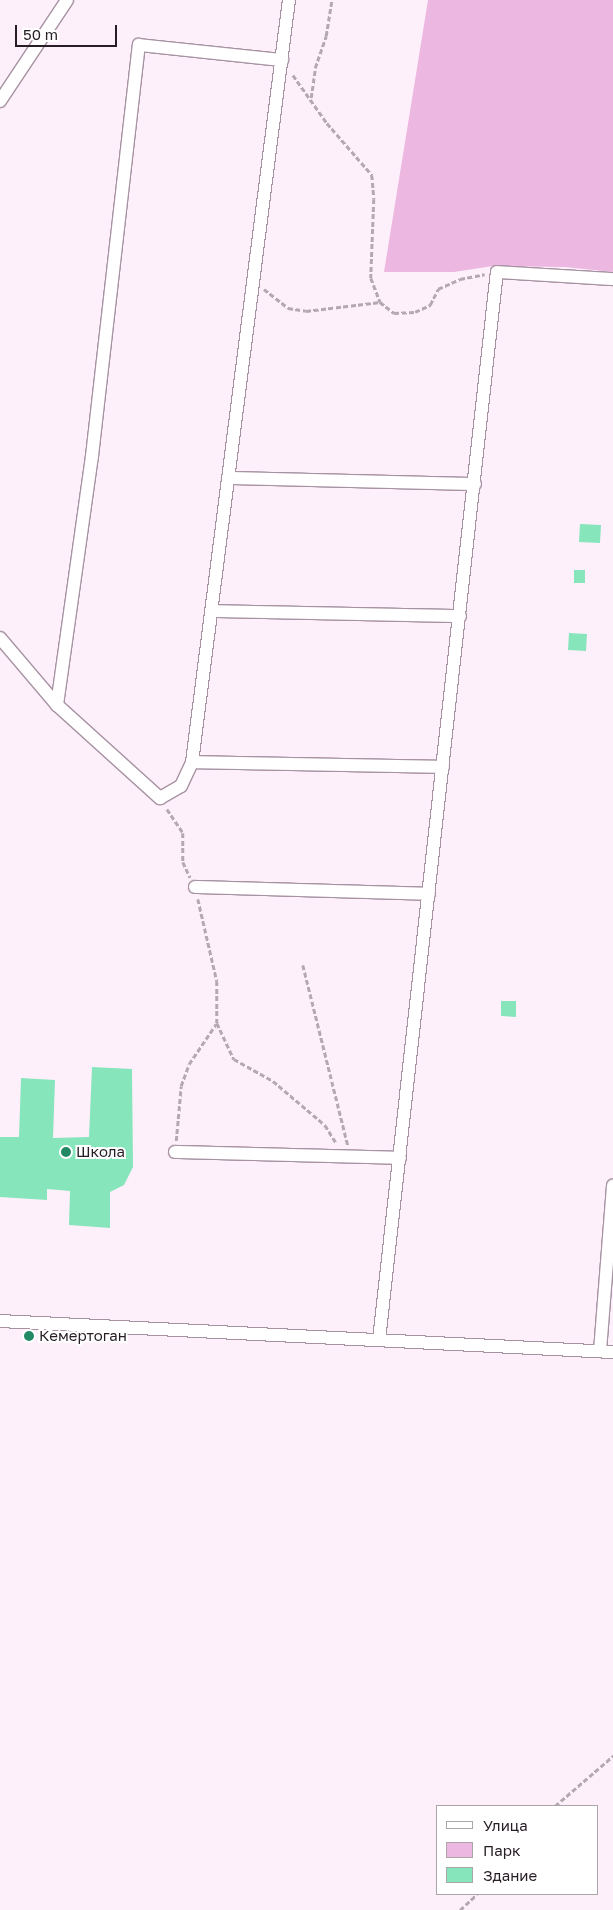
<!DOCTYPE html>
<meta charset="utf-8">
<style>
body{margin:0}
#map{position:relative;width:613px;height:1910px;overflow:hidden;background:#fef0fa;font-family:"Golos Text",sans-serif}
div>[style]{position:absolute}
.green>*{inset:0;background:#ecb7e0}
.building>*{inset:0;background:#87e5bc}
.path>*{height:2.5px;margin-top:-1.25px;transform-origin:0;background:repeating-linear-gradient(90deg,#b4a8b1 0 5px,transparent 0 7.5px)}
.roads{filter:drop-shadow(1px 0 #a792a2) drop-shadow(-1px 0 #a792a2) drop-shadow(0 1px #a792a2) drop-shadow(0 -1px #a792a2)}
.minor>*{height:12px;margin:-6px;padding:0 6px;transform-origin:6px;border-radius:6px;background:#fff}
.dots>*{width:14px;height:14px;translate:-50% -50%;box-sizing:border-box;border:2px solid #fff;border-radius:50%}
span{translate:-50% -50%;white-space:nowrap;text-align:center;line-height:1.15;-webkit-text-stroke:4px #fff;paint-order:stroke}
.poi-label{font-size:15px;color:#271e25}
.left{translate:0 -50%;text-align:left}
.legend{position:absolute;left:436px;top:1805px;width:162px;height:90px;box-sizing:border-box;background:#fff;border:1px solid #a9a5a8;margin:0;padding:6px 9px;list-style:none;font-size:15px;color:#271e25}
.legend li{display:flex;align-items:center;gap:10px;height:25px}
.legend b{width:25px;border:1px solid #a9a5a8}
.scale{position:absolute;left:15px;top:25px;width:102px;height:22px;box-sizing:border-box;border:2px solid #271e25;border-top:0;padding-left:6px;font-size:15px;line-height:18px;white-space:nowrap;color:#271e25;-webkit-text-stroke:4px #fff;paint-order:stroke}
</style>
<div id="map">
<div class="green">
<i style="clip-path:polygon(428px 0,613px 0,613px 272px,565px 267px,493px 266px,454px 272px,384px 272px)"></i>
</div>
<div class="building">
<i style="clip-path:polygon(580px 524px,601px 525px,600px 543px,579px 542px)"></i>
<i style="clip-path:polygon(574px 570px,585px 570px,585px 583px,574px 583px)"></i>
<i style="clip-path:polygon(569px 633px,587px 634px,586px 651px,568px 650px)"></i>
<i style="clip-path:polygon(501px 1001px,516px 1001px,516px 1017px,501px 1016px)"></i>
<i style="clip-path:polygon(92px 1067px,132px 1069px,133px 1167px,124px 1185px,110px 1192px,110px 1228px,69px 1225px,70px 1191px,47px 1189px,47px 1200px,0 1197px,0 1137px,19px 1137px,21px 1078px,55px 1080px,53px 1138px,89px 1137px)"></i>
</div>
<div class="path">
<i style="left:293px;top:75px;width:59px;rotate:54.7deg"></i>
<i style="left:327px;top:123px;width:69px;rotate:49.1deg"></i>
<i style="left:372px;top:175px;width:24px;rotate:85deg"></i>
<i style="left:374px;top:199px;width:79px;rotate:92.2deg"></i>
<i style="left:371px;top:278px;width:26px;rotate:69deg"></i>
<i style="left:380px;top:302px;width:18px;rotate:38deg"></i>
<i style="left:394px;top:313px;width:21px;rotate:-3deg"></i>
<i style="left:415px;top:312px;width:17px;rotate:-25deg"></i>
<i style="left:430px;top:305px;width:18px;rotate:-63deg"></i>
<i style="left:438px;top:289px;width:24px;rotate:-24deg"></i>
<i style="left:460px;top:279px;width:25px;rotate:-11deg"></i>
<i style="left:311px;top:98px;width:30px;rotate:-82deg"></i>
<i style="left:315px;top:68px;width:34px;rotate:-71deg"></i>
<i style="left:326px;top:36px;width:36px;rotate:-81deg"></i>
<i style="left:264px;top:289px;width:31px;rotate:38deg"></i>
<i style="left:288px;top:308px;width:18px;rotate:9deg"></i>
<i style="left:306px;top:311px;width:75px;rotate:-6.9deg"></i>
<i style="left:167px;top:809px;width:29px;rotate:56deg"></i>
<i style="left:183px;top:833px;width:29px;rotate:90deg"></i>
<i style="left:183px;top:862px;width:17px;rotate:65deg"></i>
<i style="left:198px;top:899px;width:84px;rotate:77deg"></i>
<i style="left:217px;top:981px;width:42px;rotate:90deg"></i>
<i style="left:217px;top:1023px;width:40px;rotate:65deg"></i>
<i style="left:234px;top:1059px;width:45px;rotate:29.4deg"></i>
<i style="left:273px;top:1081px;width:68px;rotate:40.2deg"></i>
<i style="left:325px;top:1125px;width:22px;rotate:58deg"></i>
<i style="left:303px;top:965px;width:186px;rotate:76deg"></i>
<i style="left:176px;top:1141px;width:55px;rotate:-84.8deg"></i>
<i style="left:181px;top:1086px;width:23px;rotate:-70deg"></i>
<i style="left:189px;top:1064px;width:48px;rotate:-56deg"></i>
<i style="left:555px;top:1806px;width:77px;rotate:-40.8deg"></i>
<i style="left:460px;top:1910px;width:23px;rotate:-43deg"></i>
</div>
<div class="roads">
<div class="minor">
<i style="left:0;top:101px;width:121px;rotate:-56.4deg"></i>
<i style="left:228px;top:478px;width:247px;rotate:1.4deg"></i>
<i style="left:211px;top:611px;width:249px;rotate:1.2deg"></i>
<i style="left:0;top:638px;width:88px;rotate:49.6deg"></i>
<i style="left:57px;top:705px;width:139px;rotate:42.1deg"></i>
<i style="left:160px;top:798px;width:24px;rotate:-30deg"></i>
<i style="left:181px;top:786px;width:26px;rotate:-65deg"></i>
<i style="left:192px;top:762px;width:768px;rotate:-82.75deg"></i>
<i style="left:57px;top:705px;width:251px;rotate:-82deg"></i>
<i style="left:92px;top:456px;width:414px;rotate:-83.5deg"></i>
<i style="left:139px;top:45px;width:144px;rotate:6deg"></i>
<i style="left:192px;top:762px;width:251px;rotate:1.1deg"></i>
<i style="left:195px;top:887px;width:234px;rotate:1.7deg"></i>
<i style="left:175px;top:1152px;width:225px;rotate:1.5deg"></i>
<i style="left:0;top:1321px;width:614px;rotate:2.9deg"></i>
<i style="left:379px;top:1340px;width:1074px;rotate:-83.7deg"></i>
<i style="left:497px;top:272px;width:116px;rotate:3.5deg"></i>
<i style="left:600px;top:1351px;width:166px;rotate:-85.5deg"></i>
</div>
</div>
<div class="dots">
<i style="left:66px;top:1152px;background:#228964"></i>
<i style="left:29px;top:1336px;background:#228964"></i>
</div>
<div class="poi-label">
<span class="left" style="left:76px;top:1152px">Школа</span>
<span class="left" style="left:39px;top:1336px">Кемертоган</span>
</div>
<ul class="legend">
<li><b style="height:6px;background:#fff"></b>Улица</li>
<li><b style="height:14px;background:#ecb7e0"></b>Парк</li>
<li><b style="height:14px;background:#87e5bc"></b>Здание</li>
</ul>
<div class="scale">50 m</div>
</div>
